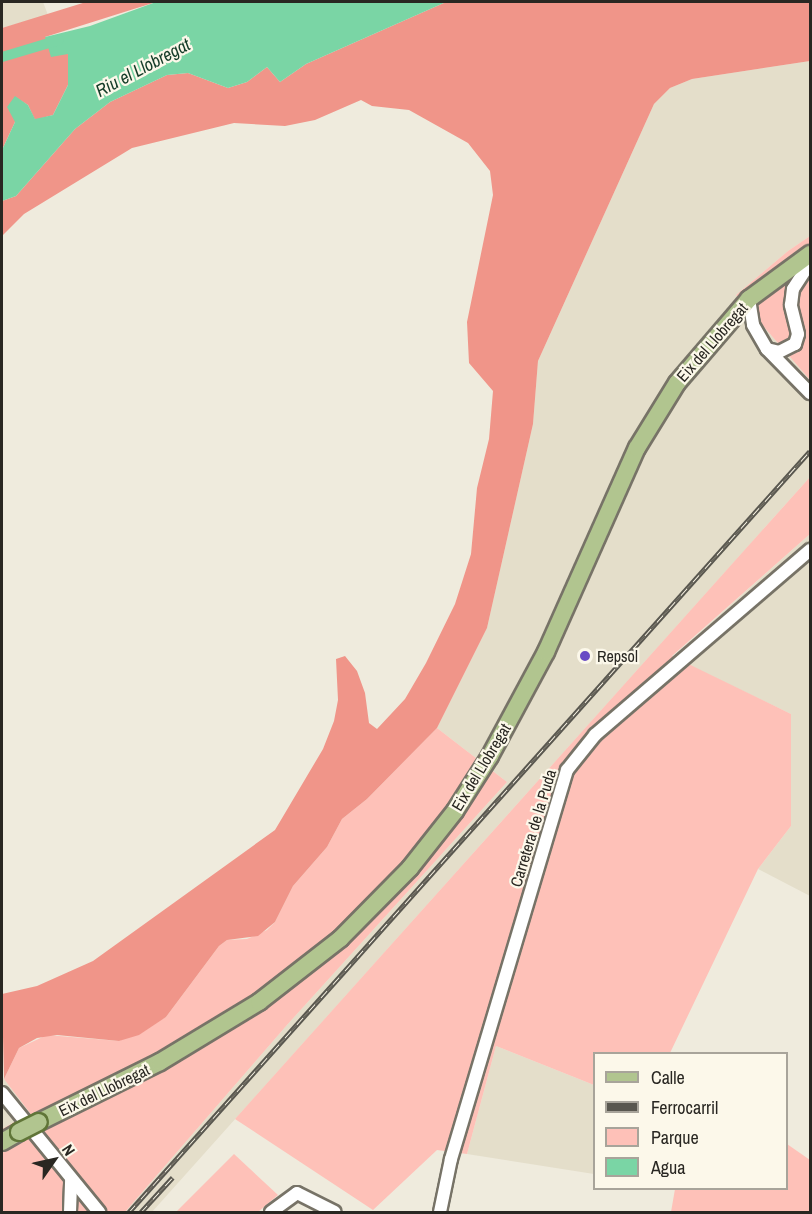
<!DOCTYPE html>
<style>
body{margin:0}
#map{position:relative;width:812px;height:1214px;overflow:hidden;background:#efebdd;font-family:"Archivo Narrow",sans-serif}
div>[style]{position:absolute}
.built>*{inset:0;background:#e4deca}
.green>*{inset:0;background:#fec1b8}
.forest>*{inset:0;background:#f09589}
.water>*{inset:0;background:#7ad5a5}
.canal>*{height:10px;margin:-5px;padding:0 5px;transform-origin:5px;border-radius:5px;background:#7ad5a5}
.roads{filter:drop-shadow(2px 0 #777367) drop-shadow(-2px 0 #777367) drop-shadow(0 2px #777367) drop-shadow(0 -2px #777367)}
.minor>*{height:12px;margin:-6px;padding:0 6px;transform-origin:6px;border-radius:6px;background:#fff}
.major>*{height:16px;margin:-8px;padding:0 8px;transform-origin:8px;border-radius:8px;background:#b1c58f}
.rail>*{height:5px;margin-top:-2.5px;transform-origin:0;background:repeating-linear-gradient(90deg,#fcf8ea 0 9px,#59574f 0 18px);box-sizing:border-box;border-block:2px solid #59574f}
.bridges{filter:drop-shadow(2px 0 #607538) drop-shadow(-2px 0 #607538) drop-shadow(0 2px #607538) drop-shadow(0 -2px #607538)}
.major-bridge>*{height:16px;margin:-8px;padding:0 8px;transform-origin:8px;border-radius:8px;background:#b1c58f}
.dots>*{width:16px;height:16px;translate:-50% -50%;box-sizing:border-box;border:3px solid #fcf8ea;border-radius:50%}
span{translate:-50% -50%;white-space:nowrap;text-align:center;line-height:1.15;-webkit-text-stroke:4.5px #fcf8ea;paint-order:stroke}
.street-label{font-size:16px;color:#292722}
.poi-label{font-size:16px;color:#292722}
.left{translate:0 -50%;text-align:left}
.water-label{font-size:18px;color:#143c28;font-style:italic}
.frame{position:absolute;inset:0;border:3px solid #292722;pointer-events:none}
.legend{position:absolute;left:593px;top:1052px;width:195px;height:138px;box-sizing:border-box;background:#fcf8ea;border:2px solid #a8a49a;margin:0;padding:8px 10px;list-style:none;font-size:18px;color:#292722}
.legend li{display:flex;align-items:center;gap:12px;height:30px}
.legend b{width:30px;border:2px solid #a8a49a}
.north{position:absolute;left:24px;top:1130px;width:60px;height:60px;-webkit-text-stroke:4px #fcf8ea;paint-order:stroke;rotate:56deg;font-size:16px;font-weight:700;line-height:24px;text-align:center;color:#292722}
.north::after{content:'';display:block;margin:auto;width:21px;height:27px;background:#292722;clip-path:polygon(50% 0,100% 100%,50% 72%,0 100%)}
</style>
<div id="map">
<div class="built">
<i style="clip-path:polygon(2px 2px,43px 2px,48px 15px,2px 28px)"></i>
<i style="clip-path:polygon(810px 61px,810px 236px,788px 251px,736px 295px,810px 380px,810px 477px,152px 1212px,125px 1212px,287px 1025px,507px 782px,437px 728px,487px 628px,533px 424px,538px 361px,654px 104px,670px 88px,692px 79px)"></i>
<i style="clip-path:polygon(810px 534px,810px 896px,758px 869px,791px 826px,791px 714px,672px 657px)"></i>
<i style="clip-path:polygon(496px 1046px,594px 1085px,594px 1174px,467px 1154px)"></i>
<i style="clip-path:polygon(2px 1076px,30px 1113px,2px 1129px)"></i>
</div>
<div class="green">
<i style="clip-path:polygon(810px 236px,810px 380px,736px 295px,788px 251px)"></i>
<i style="clip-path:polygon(810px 477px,810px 534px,672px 656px,791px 714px,791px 826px,758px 869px,670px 1053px,594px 1054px,594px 1085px,496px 1046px,467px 1154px,437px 1150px,373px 1210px,235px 1119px)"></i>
<i style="clip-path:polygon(437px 728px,507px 782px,287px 1025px,125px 1212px,2px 1212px,2px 1129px,30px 1113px,4px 1079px,19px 1048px,47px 1035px,119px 1041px,166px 1017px,219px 946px,227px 940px,247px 939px,267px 930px,275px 922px,293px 886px,327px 847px,342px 819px,367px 799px)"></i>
<i style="clip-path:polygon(787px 1144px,810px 1160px,810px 1212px,671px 1212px,675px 1189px,786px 1188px)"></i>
<i style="clip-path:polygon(234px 1154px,278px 1195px,258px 1212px,176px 1212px)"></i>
</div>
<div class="forest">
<i style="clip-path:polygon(86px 2px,156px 2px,45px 37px,68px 53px,68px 85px,53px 115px,35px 120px,28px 105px,15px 97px,15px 122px,2px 150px,2px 28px)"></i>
<i style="clip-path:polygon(446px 2px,810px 2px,810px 61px,692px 79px,670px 88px,654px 104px,538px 361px,533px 424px,487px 628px,437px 728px,367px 799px,342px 819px,327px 847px,293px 886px,275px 922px,258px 936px,227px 940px,219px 946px,166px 1017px,139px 1035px,119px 1041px,57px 1035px,37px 1038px,19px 1048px,4px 1079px,2px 994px,37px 986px,93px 961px,275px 830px,323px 749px,334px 721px,338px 700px,336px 659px,345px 656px,357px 671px,365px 693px,369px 723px,377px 729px,405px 699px,426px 663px,455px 604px,471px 554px,477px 488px,489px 439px,493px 391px,469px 363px,467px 322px,493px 195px,490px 171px,468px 143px,409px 110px,372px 106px,361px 100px,315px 120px,285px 126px,234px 123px,132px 148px,24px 214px,2px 236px,2px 201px,16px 196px,75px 129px,110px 102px,167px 75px,188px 73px,228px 88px,247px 82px,267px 67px,280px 82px,306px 64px)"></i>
</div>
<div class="water">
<i style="clip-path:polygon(156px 2px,446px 2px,306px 64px,280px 82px,267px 67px,247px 82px,228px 88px,188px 73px,167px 75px,110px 102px,75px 129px,16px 196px,2px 201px,2px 150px,15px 122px,7px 107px,15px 96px,28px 105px,35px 119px,53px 115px,68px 85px,68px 54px,51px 57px,45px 37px,90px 26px)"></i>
</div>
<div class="canal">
<i style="left:2px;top:57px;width:59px;rotate:-16.6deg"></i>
</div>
<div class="roads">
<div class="minor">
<i style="left:749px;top:299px;width:26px;rotate:81deg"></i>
<i style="left:753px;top:325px;width:28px;rotate:60deg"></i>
<i style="left:767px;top:349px;width:62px;rotate:45.7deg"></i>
<i style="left:767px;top:349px;width:12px;rotate:14deg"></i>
<i style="left:779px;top:352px;width:18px;rotate:-27deg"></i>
<i style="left:795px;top:344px;width:10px;rotate:-73deg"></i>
<i style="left:798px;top:334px;width:30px;rotate:-104deg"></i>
<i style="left:791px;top:305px;width:16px;rotate:-83deg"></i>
<i style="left:793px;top:289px;width:31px;rotate:-57deg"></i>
<i style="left:2px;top:1093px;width:154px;rotate:50.8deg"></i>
<i style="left:70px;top:1212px;width:33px;rotate:-88deg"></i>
<i style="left:271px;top:1212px;width:32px;rotate:-36deg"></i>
<i style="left:297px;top:1193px;width:42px;rotate:26.6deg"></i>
<i style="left:440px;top:1212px;width:54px;rotate:-78.3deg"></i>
<i style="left:451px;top:1159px;width:406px;rotate:-73.4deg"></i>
<i style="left:567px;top:770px;width:45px;rotate:-51.3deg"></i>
<i style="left:595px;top:735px;width:284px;rotate:-40.7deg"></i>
</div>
<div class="major">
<i style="left:39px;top:1122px;width:135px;rotate:-26.4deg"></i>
<i style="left:160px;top:1062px;width:116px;rotate:-31.2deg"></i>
<i style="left:259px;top:1002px;width:103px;rotate:-37.9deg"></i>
<i style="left:340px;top:939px;width:100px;rotate:-45.4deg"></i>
<i style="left:410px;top:868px;width:73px;rotate:-51.7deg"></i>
<i style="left:455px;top:811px;width:65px;rotate:-57.5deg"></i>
<i style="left:490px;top:756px;width:118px;rotate:-61.7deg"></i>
<i style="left:546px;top:652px;width:223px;rotate:-66deg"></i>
<i style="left:637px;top:448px;width:76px;rotate:-58.4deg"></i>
<i style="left:677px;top:383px;width:111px;rotate:-49.4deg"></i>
<i style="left:749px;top:299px;width:76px;rotate:-36.4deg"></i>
<i style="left:2px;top:1142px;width:20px;rotate:-30deg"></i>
</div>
</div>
<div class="rail">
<i style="left:129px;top:1212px;width:1021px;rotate:-48.18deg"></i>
<i style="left:141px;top:1212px;width:47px;rotate:-47.6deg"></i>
</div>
<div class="bridges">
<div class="major-bridge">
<i style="left:19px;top:1132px;width:22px;rotate:-27deg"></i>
</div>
</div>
<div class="dots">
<i style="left:585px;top:656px;background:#694bc4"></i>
</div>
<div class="street-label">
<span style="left:712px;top:342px;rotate:-49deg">Eix del Llobregat</span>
<span style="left:481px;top:767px;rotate:-59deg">Eix del Llobregat</span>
<span style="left:533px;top:828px;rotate:-73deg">Carretera de la Puda</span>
<span style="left:104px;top:1090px;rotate:-26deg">Eix del Llobregat</span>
</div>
<div class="poi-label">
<span class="left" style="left:597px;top:656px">Repsol</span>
</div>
<div class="water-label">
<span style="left:143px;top:68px;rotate:-28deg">Riu el Llobregat</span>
</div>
<div class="frame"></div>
<ul class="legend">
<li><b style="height:8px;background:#b1c58f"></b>Calle</li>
<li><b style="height:8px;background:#59574f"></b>Ferrocarril</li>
<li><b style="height:16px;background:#fec1b8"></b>Parque</li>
<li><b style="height:16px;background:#7ad5a5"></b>Agua</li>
</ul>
<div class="north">N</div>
</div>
